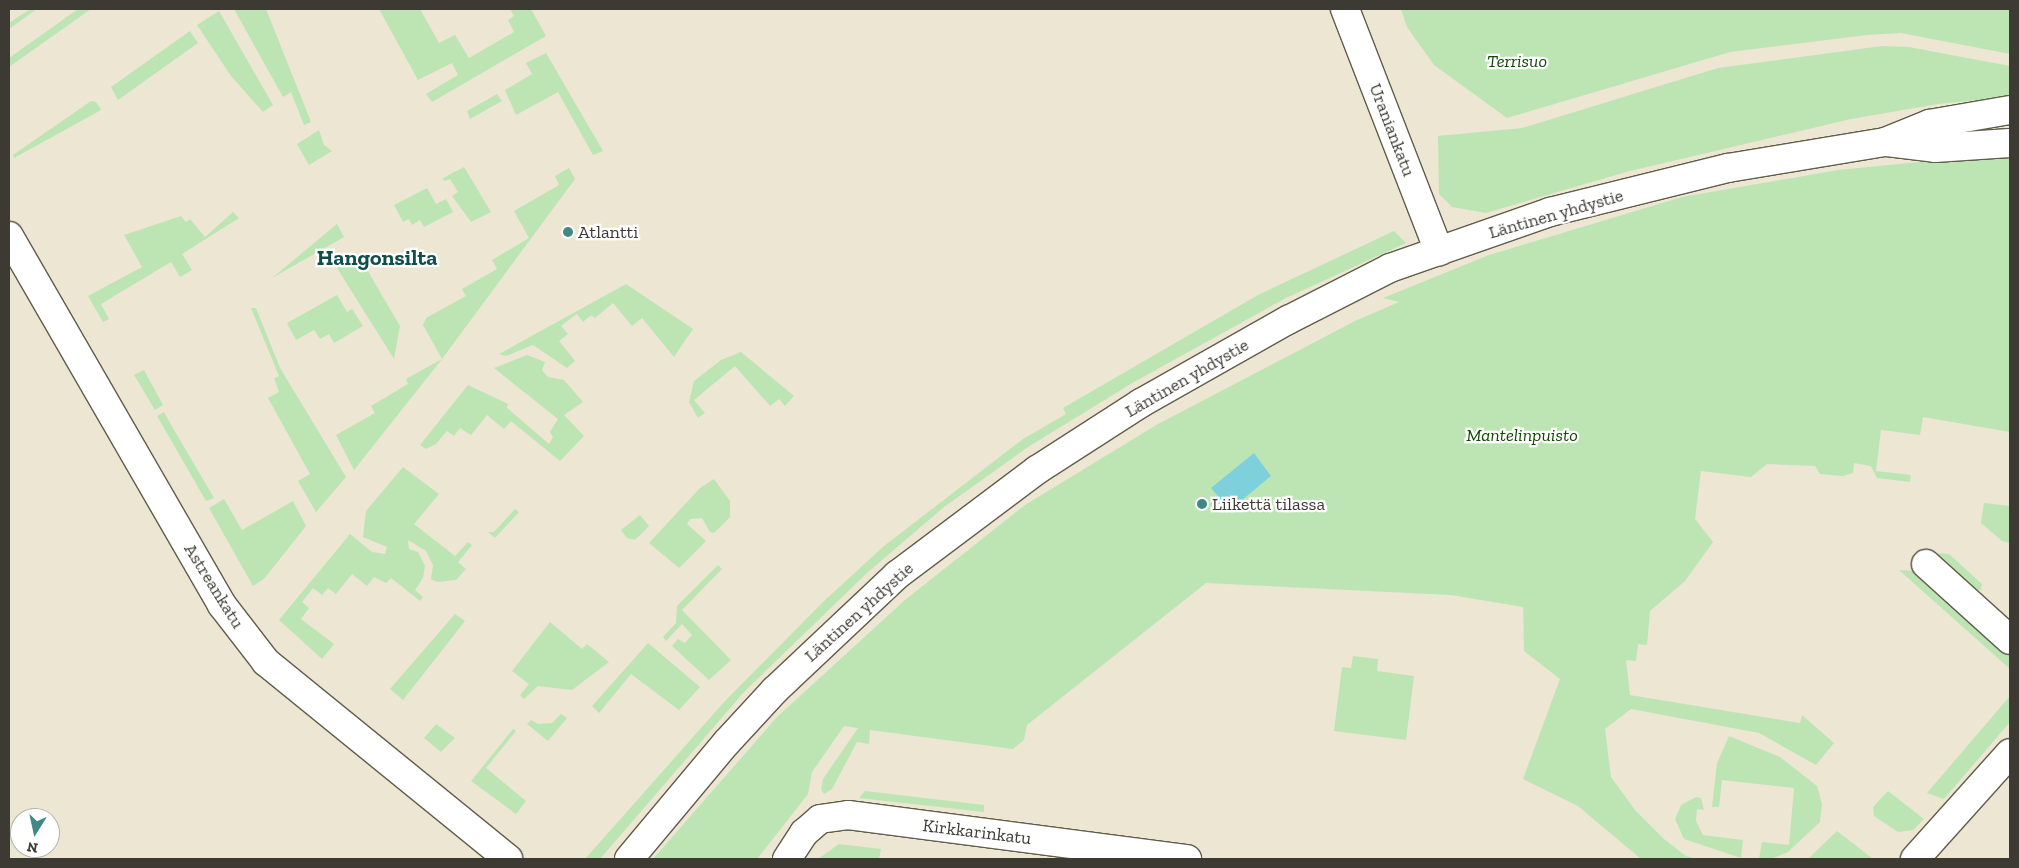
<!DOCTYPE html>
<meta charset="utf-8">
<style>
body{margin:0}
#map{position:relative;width:2019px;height:868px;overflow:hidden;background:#ece6d2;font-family:"Zilla Slab",serif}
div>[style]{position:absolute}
.green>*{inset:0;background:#bde5b4}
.water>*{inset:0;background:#7ed1dc}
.roads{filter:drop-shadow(1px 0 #615c4b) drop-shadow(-1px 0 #615c4b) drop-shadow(0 1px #615c4b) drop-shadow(0 -1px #615c4b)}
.minor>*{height:28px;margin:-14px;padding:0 14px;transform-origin:14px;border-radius:14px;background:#fff}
.major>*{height:28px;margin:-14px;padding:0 14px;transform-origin:14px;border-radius:14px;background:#fff}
.dots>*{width:14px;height:14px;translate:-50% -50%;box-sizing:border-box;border:2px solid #fff;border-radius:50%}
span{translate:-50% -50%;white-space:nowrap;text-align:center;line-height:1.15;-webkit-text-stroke:4.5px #fff;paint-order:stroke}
.park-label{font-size:18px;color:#0f4701;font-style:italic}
.street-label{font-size:18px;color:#3c3a32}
.poi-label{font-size:18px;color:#3c3a32}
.left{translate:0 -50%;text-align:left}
.district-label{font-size:22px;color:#104e4b;font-weight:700}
.frame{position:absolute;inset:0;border:10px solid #3c3a32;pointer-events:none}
.north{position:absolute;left:10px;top:808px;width:50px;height:50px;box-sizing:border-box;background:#fff;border:1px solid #b1b0ad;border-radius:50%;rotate:190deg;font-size:14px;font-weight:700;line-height:20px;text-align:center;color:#3c3a32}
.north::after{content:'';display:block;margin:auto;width:18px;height:22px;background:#408884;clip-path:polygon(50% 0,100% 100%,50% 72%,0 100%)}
</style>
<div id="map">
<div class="green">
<i style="clip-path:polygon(30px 9px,37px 9px,9px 29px,9px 23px)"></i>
<i style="clip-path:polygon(78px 9px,91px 9px,9px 67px,9px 58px)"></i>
<i style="clip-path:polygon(234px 9px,266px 9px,311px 122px,304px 125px,291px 92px,283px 97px)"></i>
<i style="clip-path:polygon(379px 9px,420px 9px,439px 43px,455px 35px,469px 58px,514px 32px,508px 20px,514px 16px,510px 9px,531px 9px,546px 36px,432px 102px,426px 94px,458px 75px,452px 63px,418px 80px)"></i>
<i style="clip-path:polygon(1401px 9px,2010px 9px,2010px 54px,1901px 33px,1867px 35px,1730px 52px,1507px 118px,1434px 65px,1407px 27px)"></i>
<i style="clip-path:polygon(219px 11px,273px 105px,263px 112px,231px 76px,197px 25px)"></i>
<i style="clip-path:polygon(190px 31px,198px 43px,118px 100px,111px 87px)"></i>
<i style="clip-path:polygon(1882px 46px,1909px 47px,2010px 66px,2010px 97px,1938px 104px,1851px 119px,1626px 172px,1486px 213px,1452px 207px,1439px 194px,1438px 136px,1522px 128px,1718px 68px)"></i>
<i style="clip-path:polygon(546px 53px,603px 151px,593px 155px,558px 92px,516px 115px,505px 90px,532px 74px,526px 63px)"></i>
<i style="clip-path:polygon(497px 94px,502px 101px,470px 119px,467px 111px)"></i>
<i style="clip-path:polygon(91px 101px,96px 102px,101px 110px,14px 158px,13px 155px)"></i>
<i style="clip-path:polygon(319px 130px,324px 145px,332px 151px,309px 165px,297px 144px)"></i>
<i style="clip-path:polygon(2010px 153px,2010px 432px,1923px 417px,1920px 435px,1881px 430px,1876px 471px,1911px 475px,1910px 482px,1877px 478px,1871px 466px,1854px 463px,1853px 473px,1843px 476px,1820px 474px,1815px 466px,1767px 464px,1751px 477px,1701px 471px,1695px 519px,1713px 542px,1685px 581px,1650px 611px,1647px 645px,1638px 644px,1636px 661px,1626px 660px,1630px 695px,1800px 723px,1802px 715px,1834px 743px,1816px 765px,1759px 733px,1631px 709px,1605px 729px,1611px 777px,1635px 810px,1664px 839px,1686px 856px,1696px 859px,1641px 859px,1578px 806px,1523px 779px,1560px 679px,1524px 651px,1523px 607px,1451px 595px,1206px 583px,1027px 725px,1024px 740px,1013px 749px,870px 730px,869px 744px,857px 742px,832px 789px,824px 794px,821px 789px,823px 779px,858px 728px,844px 726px,812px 772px,808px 794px,757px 859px,653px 859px,777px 717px,905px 600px,1025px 505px,1158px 424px,1355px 321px,1399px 302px,1383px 298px,1489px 255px,1682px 197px,1838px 170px)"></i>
<i style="clip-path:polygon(464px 167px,491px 212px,471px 222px,452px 196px,458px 192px,450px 179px,444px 181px,443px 178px)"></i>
<i style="clip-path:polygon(569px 168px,575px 179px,442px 359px,354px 470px,336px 435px,375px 413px,371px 406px,408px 384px,406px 379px,442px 359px,423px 325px,426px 318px,466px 296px,462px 289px,497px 269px,492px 260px,529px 238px,514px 211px,559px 185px,555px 176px)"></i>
<i style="clip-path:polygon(427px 188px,436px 204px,446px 199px,453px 212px,424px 227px,420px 220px,412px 225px,409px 219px,403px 222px,394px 205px)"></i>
<i style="clip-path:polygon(233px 212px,239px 218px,182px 254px,192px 270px,180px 277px,171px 262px,101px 304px,109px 319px,103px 322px,88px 296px,142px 267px,124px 235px,181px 216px,186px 222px,190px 219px,205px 237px)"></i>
<i style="clip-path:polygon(337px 224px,344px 237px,272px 278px)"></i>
<i style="clip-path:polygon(1394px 231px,1406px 243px,1286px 298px,1134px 382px,1028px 447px,944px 507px,868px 572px,744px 692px,600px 859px,585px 859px,725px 701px,824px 601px,884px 546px,1023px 439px,1066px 414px,1063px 408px,1258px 295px)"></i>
<i style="clip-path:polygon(359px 256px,400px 326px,394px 359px,337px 268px)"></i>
<i style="clip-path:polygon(626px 284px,693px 329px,674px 357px,642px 318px,632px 326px,613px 303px,595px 318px,591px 315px,583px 322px,577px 314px,561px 326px,568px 334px,559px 341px,575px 361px,567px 368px,533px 345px,506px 356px,499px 354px)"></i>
<i style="clip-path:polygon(337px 295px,347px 312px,352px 309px,363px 326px,334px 343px,329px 334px,320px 339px,314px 330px,296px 340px,287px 323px)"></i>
<i style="clip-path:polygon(251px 308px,256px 308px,280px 368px,346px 477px,316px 512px,298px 481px,310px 474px,268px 398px,279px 392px,274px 378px,279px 376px)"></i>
<i style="clip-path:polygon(741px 352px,794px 396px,785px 406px,779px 399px,770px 406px,735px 366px,694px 400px,705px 413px,698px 418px,689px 402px,694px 381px,721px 360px)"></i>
<i style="clip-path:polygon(527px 355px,545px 362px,542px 370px,548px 377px,564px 380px,583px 402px,564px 415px,584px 436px,560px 461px,511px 421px,504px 429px,487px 415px,471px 435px,460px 428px,454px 436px,447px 431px,436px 444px,426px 449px,420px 445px,468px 385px,508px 404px,507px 408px,549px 444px,553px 437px,550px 432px,558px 419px,494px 368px)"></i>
<i style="clip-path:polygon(144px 370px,163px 405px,155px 410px,134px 375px)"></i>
<i style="clip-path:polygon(164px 412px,170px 423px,214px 498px,206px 501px,157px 416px)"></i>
<i style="clip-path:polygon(403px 467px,439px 494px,414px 524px,455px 556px,468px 542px,472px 545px,458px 562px,466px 569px,456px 580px,437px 582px,431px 579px,433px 565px,426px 551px,408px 540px,409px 549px,418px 552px,425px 566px,423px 578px,415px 590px,423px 597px,420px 601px,391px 578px,386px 583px,374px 577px,367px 586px,352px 574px,336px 594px,328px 588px,322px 595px,313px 588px,302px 602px,309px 608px,301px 619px,334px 644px,322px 659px,279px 620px,350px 534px,372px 552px,385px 554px,387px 547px,363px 537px,366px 511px)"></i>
<i style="clip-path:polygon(714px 479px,730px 501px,730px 517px,714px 533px,710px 532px,702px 518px,690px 519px,687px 524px,706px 541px,679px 568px,649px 543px,700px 488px)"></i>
<i style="clip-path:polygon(224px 499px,242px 530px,293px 501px,306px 526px,264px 579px,253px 586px,209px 508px)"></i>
<i style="clip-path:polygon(1984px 503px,2010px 506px,2010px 543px,2002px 541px,1981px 523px)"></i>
<i style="clip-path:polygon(515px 509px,519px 512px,495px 538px,488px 532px,494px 532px)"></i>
<i style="clip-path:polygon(640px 515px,649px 526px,635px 540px,627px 538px,621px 530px)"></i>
<i style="clip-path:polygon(1936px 553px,1949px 554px,1982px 584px,1981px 590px,1975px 591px,1935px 557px)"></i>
<i style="clip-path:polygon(718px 565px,722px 569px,682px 610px,731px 660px,709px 680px,672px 646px,678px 639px,685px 643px,692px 635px,682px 624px,666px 641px,663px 637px,676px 623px,677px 606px)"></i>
<i style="clip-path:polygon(1899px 570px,1917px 571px,2010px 651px,2010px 669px)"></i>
<i style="clip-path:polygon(455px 614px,465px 621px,403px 700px,390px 689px)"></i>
<i style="clip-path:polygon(550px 622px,582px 649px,587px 644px,609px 662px,572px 690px,538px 686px,524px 699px,520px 695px,529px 684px,512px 671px)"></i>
<i style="clip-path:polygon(648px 643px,700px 687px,679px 710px,631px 674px,599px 713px,592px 706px)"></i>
<i style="clip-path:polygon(1353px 656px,1378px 659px,1377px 671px,1414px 676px,1406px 740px,1334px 731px,1342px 667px,1351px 668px)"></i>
<i style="clip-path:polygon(2010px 696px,2010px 722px,1944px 799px,1927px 793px)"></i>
<i style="clip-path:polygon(561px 714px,567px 718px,548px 741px,527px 724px,531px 720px,538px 724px,552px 723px)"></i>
<i style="clip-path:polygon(436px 724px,455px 738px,441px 752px,424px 738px)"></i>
<i style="clip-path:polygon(513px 729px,516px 731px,486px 768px,526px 801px,516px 814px,471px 781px)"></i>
<i style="clip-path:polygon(1729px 736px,1780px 757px,1817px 786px,1822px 804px,1820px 822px,1788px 852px,1773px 858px,1759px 859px,1762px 842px,1789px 845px,1794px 788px,1722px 780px,1719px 807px,1712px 807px,1717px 763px)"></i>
<i style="clip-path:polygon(865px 791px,984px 805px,984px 812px,859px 798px)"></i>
<i style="clip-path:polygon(1888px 791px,1924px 819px,1913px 830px,1898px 832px,1874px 816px,1873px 807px)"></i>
<i style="clip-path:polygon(1696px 797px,1701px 798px,1704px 810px,1697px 809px,1696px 821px,1703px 835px,1743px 840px,1741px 858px,1684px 839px,1675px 819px,1681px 805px)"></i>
<i style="clip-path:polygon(1837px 831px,1850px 841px,1873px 859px,1808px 859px)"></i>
<i style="clip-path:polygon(839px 844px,881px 849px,879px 859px,818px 859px)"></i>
</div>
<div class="water">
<i style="clip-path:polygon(1254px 453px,1271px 476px,1230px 510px,1211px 488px)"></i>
</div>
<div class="roads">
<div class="minor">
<i style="left:1345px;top:9px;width:260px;rotate:68.8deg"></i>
<i style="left:9px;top:236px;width:426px;rotate:60deg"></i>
<i style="left:222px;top:605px;width:72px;rotate:52.3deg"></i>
<i style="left:266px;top:662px;width:312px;rotate:39.1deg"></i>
<i style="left:1926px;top:564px;width:113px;rotate:42.1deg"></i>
<i style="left:787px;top:859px;width:31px;rotate:-57deg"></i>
<i style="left:804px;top:833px;width:21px;rotate:-41deg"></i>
<i style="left:820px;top:819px;width:28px;rotate:-8deg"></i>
<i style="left:848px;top:815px;width:342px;rotate:7.4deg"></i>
<i style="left:1915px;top:859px;width:142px;rotate:-48.1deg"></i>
</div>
<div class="major">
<i style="left:1887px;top:142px;width:48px;rotate:7.1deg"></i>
<i style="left:1935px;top:148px;width:75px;rotate:-3.8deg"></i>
<i style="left:629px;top:859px;width:153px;rotate:-50.1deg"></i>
<i style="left:727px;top:742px;width:71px;rotate:-47.3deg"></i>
<i style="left:775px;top:690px;width:168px;rotate:-43.3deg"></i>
<i style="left:897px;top:575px;width:175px;rotate:-36.9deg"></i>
<i style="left:1037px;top:470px;width:124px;rotate:-32.8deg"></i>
<i style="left:1141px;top:403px;width:169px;rotate:-29.5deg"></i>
<i style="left:1288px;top:320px;width:114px;rotate:-27deg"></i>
<i style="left:1390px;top:268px;width:170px;rotate:-19.3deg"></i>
<i style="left:1550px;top:212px;width:183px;rotate:-13.9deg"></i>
<i style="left:1728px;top:168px;width:159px;rotate:-9.4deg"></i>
<i style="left:1885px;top:142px;width:48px;rotate:-22.2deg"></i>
<i style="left:1929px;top:124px;width:82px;rotate:-9.8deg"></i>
</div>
</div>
<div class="dots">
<i style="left:568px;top:232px;background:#408884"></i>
<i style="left:1202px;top:504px;background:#408884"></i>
</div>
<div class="park-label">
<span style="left:1517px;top:61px">Terrisuo</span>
<span style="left:1522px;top:435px">Mantelinpuisto</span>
</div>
<div class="street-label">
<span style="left:1392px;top:130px;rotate:69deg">Uraniankatu</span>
<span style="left:1556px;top:214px;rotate:-16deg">Läntinen yhdystie</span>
<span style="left:1187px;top:378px;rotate:-30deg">Läntinen yhdystie</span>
<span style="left:214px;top:586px;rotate:58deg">Astreankatu</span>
<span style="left:859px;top:612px;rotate:-42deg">Läntinen yhdystie</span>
<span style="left:977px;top:832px;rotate:7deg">Kirkkarinkatu</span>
</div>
<div class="poi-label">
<span class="left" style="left:578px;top:232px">Atlantti</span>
<span class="left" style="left:1212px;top:504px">Liikettä tilassa</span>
</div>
<div class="district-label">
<span style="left:377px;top:258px">Hangonsilta</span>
</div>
<div class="frame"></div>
<div class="north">N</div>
</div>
